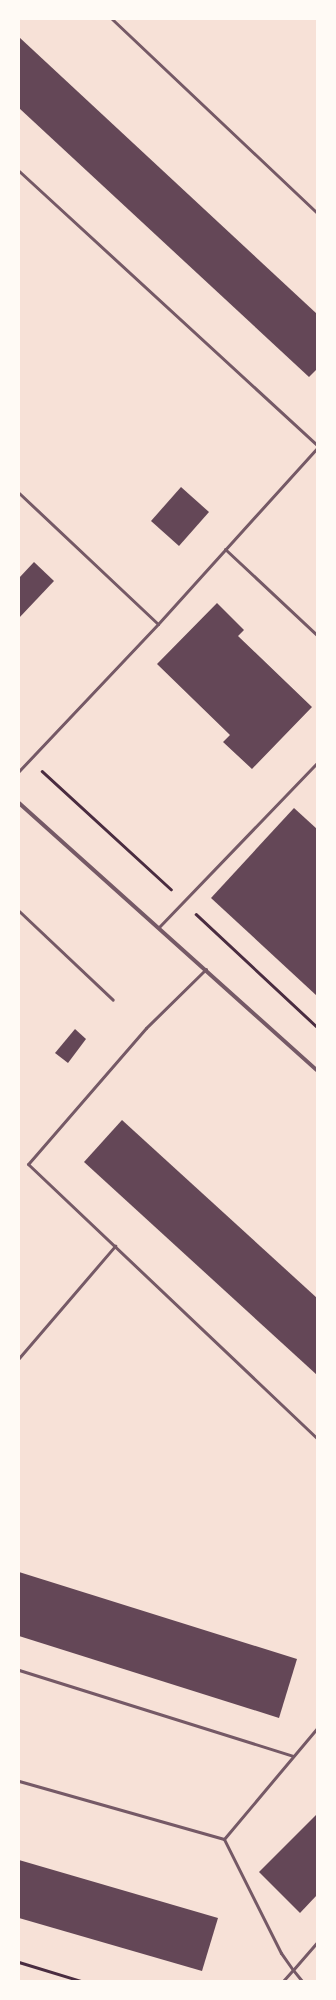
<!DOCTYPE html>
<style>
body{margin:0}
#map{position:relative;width:336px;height:2000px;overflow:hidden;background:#f7e1d7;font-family:Ubuntu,sans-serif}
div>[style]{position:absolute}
.building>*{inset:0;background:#644757}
.path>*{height:2.5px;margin:-1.25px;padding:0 1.25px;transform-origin:1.25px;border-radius:1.25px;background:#4a2c40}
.service>*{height:3px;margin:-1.5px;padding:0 1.5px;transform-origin:1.5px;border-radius:1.5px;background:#755966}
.minor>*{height:4px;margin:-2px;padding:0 2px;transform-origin:2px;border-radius:2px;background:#755966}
span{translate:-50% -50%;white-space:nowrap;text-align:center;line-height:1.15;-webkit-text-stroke:3.5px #fffaf5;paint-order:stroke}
.frame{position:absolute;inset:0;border:20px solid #fffaf5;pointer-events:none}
</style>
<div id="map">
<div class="building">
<i style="clip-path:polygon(19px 37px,317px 314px,317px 369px,309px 377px,19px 108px)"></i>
<i style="clip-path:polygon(181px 487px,209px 512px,179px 546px,151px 521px)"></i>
<i style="clip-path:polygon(34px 562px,54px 581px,19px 618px,19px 578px)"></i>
<i style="clip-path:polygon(217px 603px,244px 630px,238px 636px,312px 707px,252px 769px,223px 742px,230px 735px,157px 664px)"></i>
<i style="clip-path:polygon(294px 808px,317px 829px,317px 996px,211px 898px)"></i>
<i style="clip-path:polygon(75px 1029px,86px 1039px,68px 1063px,55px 1053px)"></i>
<i style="clip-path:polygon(122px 1120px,317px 1298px,317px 1375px,84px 1162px)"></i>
<i style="clip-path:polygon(19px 1572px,297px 1659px,279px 1718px,19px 1636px)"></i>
<i style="clip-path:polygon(317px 1814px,317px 1895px,300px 1913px,259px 1872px)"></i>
<i style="clip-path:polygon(19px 1860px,218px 1918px,202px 1971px,19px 1918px)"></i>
</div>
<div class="path">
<i style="left:42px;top:771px;width:175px;rotate:42.5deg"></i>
<i style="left:196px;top:914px;width:166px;rotate:43deg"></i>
<i style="left:19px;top:1962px;width:65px;rotate:17deg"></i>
</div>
<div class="service">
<i style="left:112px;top:19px;width:282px;rotate:43.4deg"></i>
<i style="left:19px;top:171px;width:405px;rotate:42.6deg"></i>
<i style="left:19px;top:493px;width:191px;rotate:43.3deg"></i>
<i style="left:225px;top:549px;width:126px;rotate:43.1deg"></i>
<i style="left:19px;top:771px;width:202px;rotate:-46.6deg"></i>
<i style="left:158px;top:624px;width:237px;rotate:-47.9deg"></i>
<i style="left:19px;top:911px;width:129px;rotate:43.4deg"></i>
<i style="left:159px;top:927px;width:228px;rotate:-46.1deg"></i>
<i style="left:206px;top:969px;width:84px;rotate:135.5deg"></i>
<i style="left:146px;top:1028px;width:180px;rotate:130.9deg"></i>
<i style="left:28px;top:1164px;width:398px;rotate:43.5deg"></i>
<i style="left:19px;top:1358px;width:148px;rotate:-49.4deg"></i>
<i style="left:19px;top:1670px;width:287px;rotate:17.4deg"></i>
<i style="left:19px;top:1781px;width:213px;rotate:15.8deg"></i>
<i style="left:283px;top:1981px;width:15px;rotate:-48deg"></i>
<i style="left:293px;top:1970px;width:21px;rotate:-125deg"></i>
<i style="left:281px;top:1953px;width:127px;rotate:-116.6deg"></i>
<i style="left:224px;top:1839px;width:145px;rotate:-50deg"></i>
<i style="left:302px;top:1981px;width:14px;rotate:-129deg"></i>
<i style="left:293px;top:1970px;width:37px;rotate:-49deg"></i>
</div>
<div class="minor">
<i style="left:19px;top:803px;width:400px;rotate:41.9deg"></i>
</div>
<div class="frame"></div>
</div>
